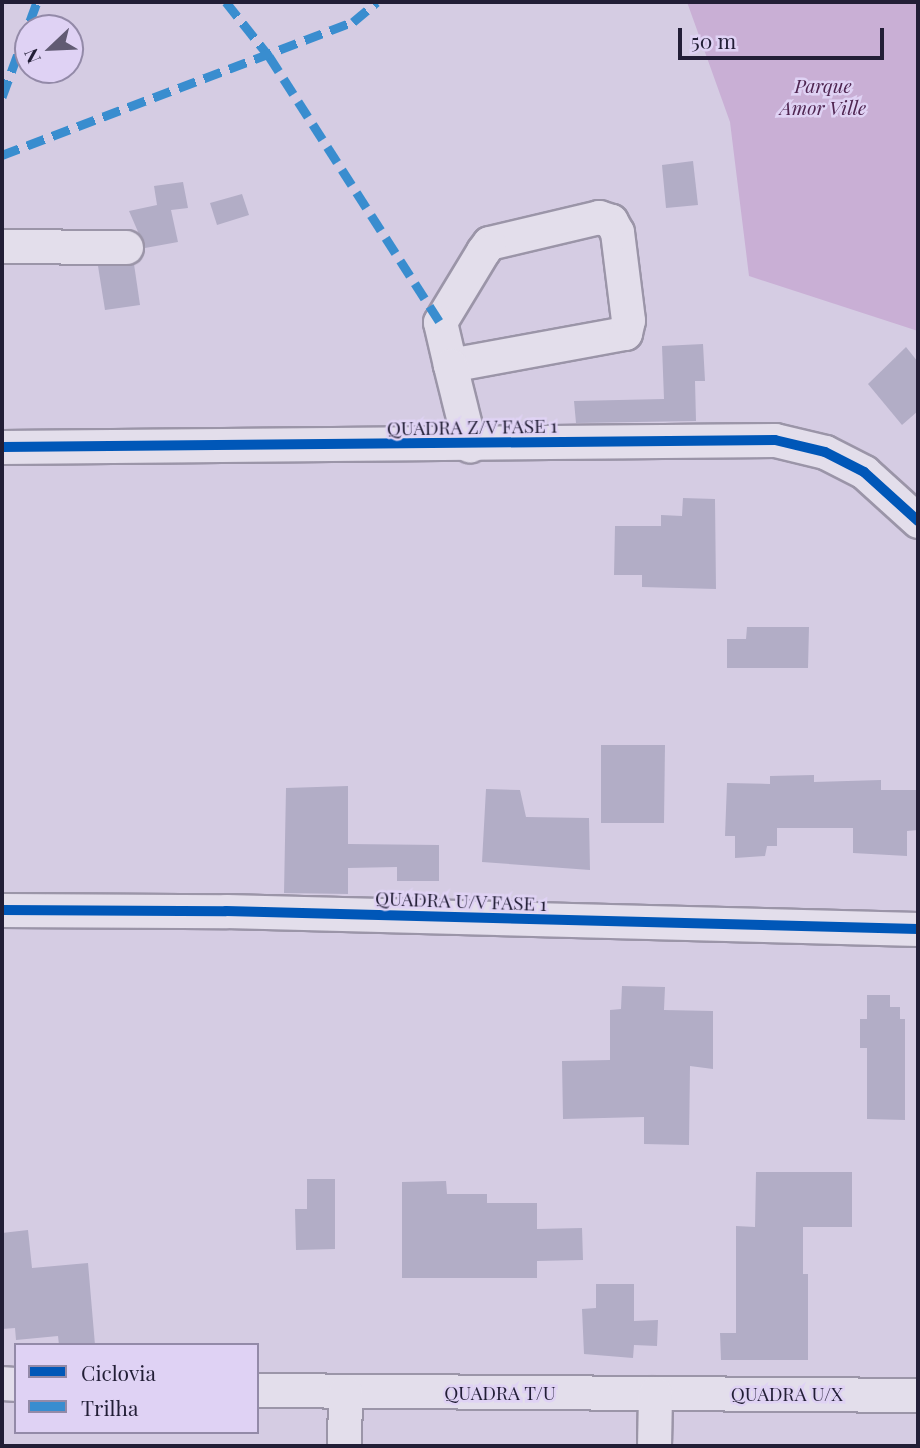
<!DOCTYPE html>
<style>
body{margin:0}
#map{position:relative;width:920px;height:1448px;overflow:hidden;background:#d5cce3;font-family:"Playfair Display",serif}
div>[style]{position:absolute}
.green>*{inset:0;background:#c9afd5}
.building>*{inset:0;background:#b2adc6}
.roads{filter:drop-shadow(2px 0 #9b95a8) drop-shadow(-2px 0 #9b95a8) drop-shadow(0 2px #9b95a8) drop-shadow(0 -2px #9b95a8)}
.minor>*{height:33px;margin:-16.5px;padding:0 16.5px;transform-origin:16.5px;border-radius:16.5px;background:#e3deeb}
.quiet>*{height:9px;margin-top:-4.5px;transform-origin:0;background:repeating-linear-gradient(90deg,#398dcf 0 18px,transparent 0 27px)}
.cycleway>*{height:10px;margin:-5px;padding:0 5px;transform-origin:5px;border-radius:5px;background:#0057b8}
span{translate:-50% -50%;white-space:nowrap;text-align:center;line-height:1.15;-webkit-text-stroke:5px #dfd2f4;paint-order:stroke}
.park-label{font-size:19px;color:#4f2551;font-style:italic}
.street-label{font-size:19px;color:#221e36}
.frame{position:absolute;inset:0;border:4px solid #221e36;pointer-events:none}
.legend{position:absolute;left:14px;top:1343px;width:245px;height:91px;box-sizing:border-box;background:#dfd2f4;border:2px solid #938aa8;margin:0;padding:9px 12px;list-style:none;font-size:21px;color:#221e36}
.legend li{display:flex;align-items:center;gap:14px;height:35px}
.legend b{width:35px;border:2px solid #938aa8}
.north{position:absolute;left:14px;top:14px;width:70px;height:70px;box-sizing:border-box;background:#dfd2f4;border:2px solid #938aa8;border-radius:50%;rotate:247deg;font-size:19px;font-weight:700;line-height:28px;text-align:center;color:#221e36}
.north::after{content:'';display:block;margin:auto;width:24px;height:32px;background:#615b73;clip-path:polygon(50% 0,100% 100%,50% 72%,0 100%)}
.scale{position:absolute;left:678px;top:28px;width:206px;height:32px;box-sizing:border-box;border:4px solid #221e36;border-top:0;padding-left:9px;font-size:21px;line-height:24px;white-space:nowrap;color:#221e36;-webkit-text-stroke:5px #dfd2f4;paint-order:stroke}
</style>
<div id="map">
<div class="green">
<i style="clip-path:polygon(687px 2px,918px 2px,918px 331px,749px 276px,730px 122px)"></i>
</div>
<div class="building">
<i style="clip-path:polygon(693px 161px,698px 205px,666px 208px,662px 165px)"></i>
<i style="clip-path:polygon(183px 182px,188px 208px,171px 210px,178px 242px,145px 248px,129px 211px,157px 205px,154px 186px)"></i>
<i style="clip-path:polygon(242px 194px,249px 215px,217px 225px,210px 203px)"></i>
<i style="clip-path:polygon(134px 264px,140px 305px,105px 310px,98px 266px)"></i>
<i style="clip-path:polygon(703px 344px,705px 381px,695px 381px,696px 421px,576px 423px,574px 401px,664px 399px,662px 346px)"></i>
<i style="clip-path:polygon(906px 347px,918px 362px,918px 411px,902px 425px,868px 384px)"></i>
<i style="clip-path:polygon(683px 498px,715px 499px,716px 589px,642px 587px,642px 575px,614px 575px,615px 526px,661px 526px,661px 515px,682px 516px)"></i>
<i style="clip-path:polygon(747px 627px,809px 627px,808px 668px,727px 668px,727px 639px,746px 639px)"></i>
<i style="clip-path:polygon(601px 745px,665px 745px,664px 823px,601px 823px)"></i>
<i style="clip-path:polygon(814px 775px,814px 782px,881px 780px,881px 790px,918px 790px,918px 830px,907px 831px,907px 856px,853px 853px,853px 828px,777px 828px,777px 846px,767px 846px,765px 856px,735px 858px,735px 836px,725px 836px,727px 783px,770px 784px,770px 776px)"></i>
<i style="clip-path:polygon(348px 786px,348px 844px,439px 845px,439px 881px,397px 881px,397px 867px,348px 868px,348px 894px,284px 893px,286px 788px)"></i>
<i style="clip-path:polygon(486px 789px,520px 790px,526px 817px,589px 818px,590px 870px,482px 862px)"></i>
<i style="clip-path:polygon(622px 986px,665px 987px,664px 1010px,713px 1011px,713px 1069px,690px 1066px,689px 1145px,644px 1144px,644px 1117px,563px 1119px,562px 1061px,610px 1060px,610px 1010px,621px 1009px)"></i>
<i style="clip-path:polygon(867px 995px,890px 995px,890px 1007px,900px 1007px,900px 1019px,905px 1019px,905px 1120px,867px 1119px,867px 1048px,860px 1048px,860px 1019px,867px 1019px)"></i>
<i style="clip-path:polygon(756px 1172px,852px 1172px,852px 1227px,803px 1227px,803px 1274px,808px 1274px,808px 1360px,721px 1360px,720px 1333px,736px 1333px,736px 1226px,755px 1227px)"></i>
<i style="clip-path:polygon(307px 1179px,335px 1179px,335px 1249px,296px 1250px,295px 1209px,307px 1209px)"></i>
<i style="clip-path:polygon(446px 1181px,447px 1194px,487px 1194px,487px 1203px,537px 1203px,537px 1229px,582px 1228px,583px 1260px,537px 1261px,537px 1278px,402px 1278px,402px 1182px)"></i>
<i style="clip-path:polygon(28px 1230px,32px 1268px,88px 1263px,95px 1345px,59px 1345px,58px 1336px,16px 1340px,15px 1328px,2px 1329px,2px 1233px)"></i>
<i style="clip-path:polygon(596px 1284px,634px 1284px,634px 1321px,658px 1320px,657px 1346px,634px 1345px,633px 1358px,584px 1354px,582px 1309px,596px 1308px)"></i>
</div>
<div class="roads">
<div class="minor">
<i style="left:2px;top:246px;width:124px;rotate:0.5deg"></i>
<i style="left:450px;top:365px;width:178px;rotate:-10.4deg"></i>
<i style="left:625px;top:333px;width:13px;rotate:-77deg"></i>
<i style="left:628px;top:320px;width:89px;rotate:-97.1deg"></i>
<i style="left:617px;top:232px;width:13px;rotate:-119deg"></i>
<i style="left:611px;top:221px;width:13px;rotate:-162deg"></i>
<i style="left:599px;top:217px;width:113px;rotate:166.7deg"></i>
<i style="left:489px;top:243px;width:10px;rotate:127deg"></i>
<i style="left:483px;top:251px;width:83px;rotate:121.2deg"></i>
<i style="left:440px;top:322px;width:44px;rotate:76.9deg"></i>
<i style="left:450px;top:365px;width:83px;rotate:76.1deg"></i>
<i style="left:2px;top:447px;width:773px;rotate:-0.52deg"></i>
<i style="left:775px;top:440px;width:51px;rotate:13.5deg"></i>
<i style="left:825px;top:452px;width:44px;rotate:27.1deg"></i>
<i style="left:864px;top:472px;width:73px;rotate:42.2deg"></i>
<i style="left:2px;top:910px;width:224px;rotate:0.3deg"></i>
<i style="left:226px;top:911px;width:692px;rotate:1.49deg"></i>
<i style="left:2px;top:1383px;width:14px;rotate:4deg"></i>
<i style="left:257px;top:1390px;width:661px;rotate:0.43deg"></i>
<i style="left:344px;top:1446px;width:54px;rotate:-88.9deg"></i>
<i style="left:654px;top:1446px;width:53px;rotate:-88.9deg"></i>
</div>
</div>
<div class="quiet">
<i style="left:226px;top:2px;width:69px;rotate:51.5deg"></i>
<i style="left:269px;top:56px;width:316px;rotate:57.3deg"></i>
<i style="left:2px;top:97px;width:101px;rotate:-69.8deg"></i>
<i style="left:2px;top:155px;width:375px;rotate:-20.8deg"></i>
<i style="left:353px;top:22px;width:31px;rotate:-40deg"></i>
</div>
<div class="cycleway">
<i style="left:2px;top:447px;width:773px;rotate:-0.52deg"></i>
<i style="left:775px;top:440px;width:51px;rotate:13.5deg"></i>
<i style="left:825px;top:452px;width:44px;rotate:27.1deg"></i>
<i style="left:864px;top:472px;width:73px;rotate:42.2deg"></i>
<i style="left:2px;top:910px;width:224px;rotate:0.3deg"></i>
<i style="left:226px;top:911px;width:692px;rotate:1.49deg"></i>
</div>
<div class="park-label">
<span style="left:823px;top:97px">Parque<br>Amor Ville</span>
</div>
<div class="street-label">
<span style="left:472px;top:427px;rotate:-1deg">QUADRA Z/V FASE 1</span>
<span style="left:461px;top:901px;rotate:2deg">QUADRA U/V FASE 1</span>
<span style="left:500px;top:1393px">QUADRA T/U</span>
<span style="left:787px;top:1394px">QUADRA U/X</span>
</div>
<div class="frame"></div>
<ul class="legend">
<li><b style="height:9px;background:#0057b8"></b>Ciclovia</li>
<li><b style="height:9px;background:#398dcf"></b>Trilha</li>
</ul>
<div class="north">N</div>
<div class="scale">50 m</div>
</div>
